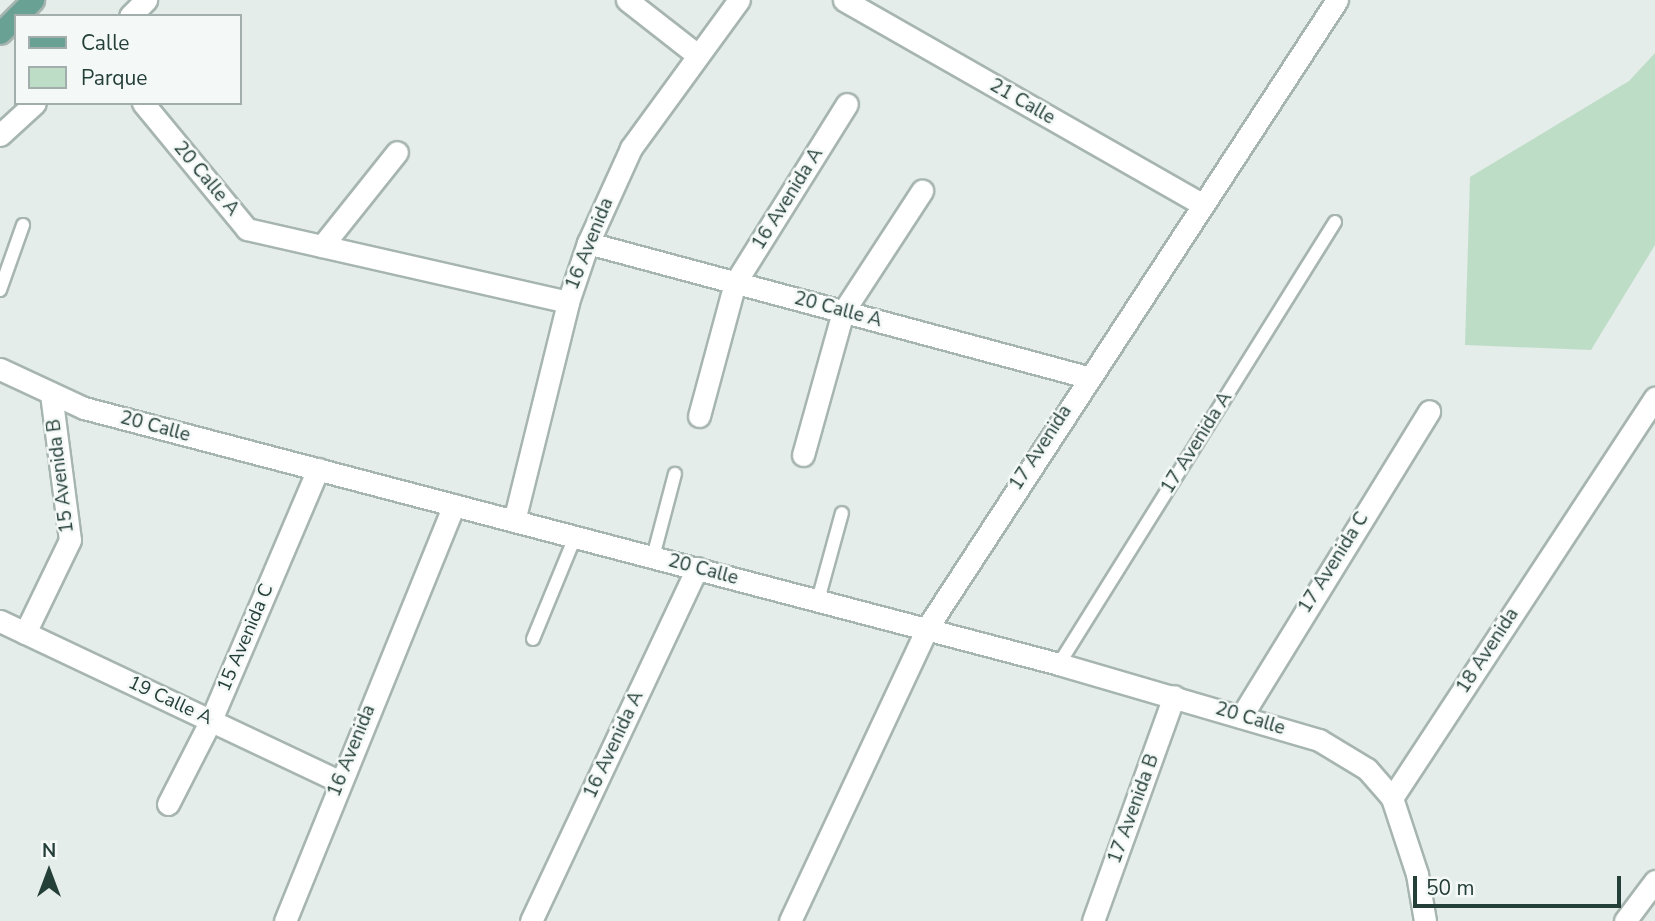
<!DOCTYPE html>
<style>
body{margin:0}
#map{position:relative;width:1655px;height:921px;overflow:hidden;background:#e4ede9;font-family:"Nunito Sans",sans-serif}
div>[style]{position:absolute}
.green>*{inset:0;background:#beddc7}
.roads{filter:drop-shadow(2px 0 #a7b5b0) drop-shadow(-2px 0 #a7b5b0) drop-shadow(0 2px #a7b5b0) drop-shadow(0 -2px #a7b5b0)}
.lane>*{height:12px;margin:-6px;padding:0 6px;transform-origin:6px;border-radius:6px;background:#fff}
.street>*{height:21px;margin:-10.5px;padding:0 10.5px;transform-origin:10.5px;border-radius:10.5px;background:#fff}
.secondary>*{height:21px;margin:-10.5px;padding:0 10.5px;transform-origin:10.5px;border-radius:10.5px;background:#fff}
.primary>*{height:21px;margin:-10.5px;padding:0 10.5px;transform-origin:10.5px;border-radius:10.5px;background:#6aa195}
span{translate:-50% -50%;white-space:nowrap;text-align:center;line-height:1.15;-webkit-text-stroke:5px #f4f9f7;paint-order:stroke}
.street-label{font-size:19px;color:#243e38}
.legend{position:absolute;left:14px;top:14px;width:228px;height:91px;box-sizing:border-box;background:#f4f9f7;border:2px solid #a1aeab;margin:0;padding:9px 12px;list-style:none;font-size:21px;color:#243e38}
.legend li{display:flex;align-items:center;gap:14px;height:35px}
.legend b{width:35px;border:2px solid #a1aeab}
.north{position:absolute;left:14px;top:837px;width:70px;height:70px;-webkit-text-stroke:5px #f4f9f7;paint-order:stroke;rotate:0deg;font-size:19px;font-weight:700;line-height:28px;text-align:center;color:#243e38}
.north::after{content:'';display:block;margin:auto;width:24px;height:32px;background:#243e38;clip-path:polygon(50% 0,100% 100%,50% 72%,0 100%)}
.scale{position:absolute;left:1413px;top:876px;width:208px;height:32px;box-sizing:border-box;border:4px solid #243e38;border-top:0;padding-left:9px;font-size:21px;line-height:24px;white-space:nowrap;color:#243e38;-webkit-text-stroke:5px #f4f9f7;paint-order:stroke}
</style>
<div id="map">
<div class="green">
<i style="clip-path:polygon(1655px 53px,1655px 245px,1591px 350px,1465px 345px,1470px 177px,1629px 81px)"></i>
</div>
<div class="roads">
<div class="lane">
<i style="left:0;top:290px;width:69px;rotate:-70.5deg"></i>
<i style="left:653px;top:557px;width:86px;rotate:-75.2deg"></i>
<i style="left:818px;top:600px;width:90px;rotate:-74.6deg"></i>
<i style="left:533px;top:639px;width:110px;rotate:-67.6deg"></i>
<i style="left:1059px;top:664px;width:521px;rotate:-58.02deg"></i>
</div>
<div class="street">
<i style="left:627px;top:0;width:88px;rotate:38deg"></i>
<i style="left:844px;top:0;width:410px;rotate:29.7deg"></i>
<i style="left:130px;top:16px;width:23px;rotate:-45deg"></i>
<i style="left:143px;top:103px;width:163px;rotate:50.5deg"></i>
<i style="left:247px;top:229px;width:329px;rotate:12.8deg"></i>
<i style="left:0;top:135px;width:47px;rotate:-42.4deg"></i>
<i style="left:588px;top:243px;width:517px;rotate:15.03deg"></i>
<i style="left:322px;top:246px;width:120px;rotate:-51.4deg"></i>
<i style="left:699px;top:416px;width:138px;rotate:-74.9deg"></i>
<i style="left:735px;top:283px;width:211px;rotate:-58deg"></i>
<i style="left:803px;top:455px;width:148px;rotate:-74.4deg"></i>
<i style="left:843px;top:312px;width:145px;rotate:-56.9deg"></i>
<i style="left:514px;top:521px;width:226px;rotate:-76.1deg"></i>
<i style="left:568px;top:302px;width:62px;rotate:-71.3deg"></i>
<i style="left:588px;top:243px;width:104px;rotate:-65.6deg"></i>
<i style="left:631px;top:148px;width:183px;rotate:-53.9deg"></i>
<i style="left:0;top:621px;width:375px;rotate:25.3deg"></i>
<i style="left:25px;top:633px;width:103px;rotate:-64.2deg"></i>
<i style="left:70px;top:540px;width:148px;rotate:-97.4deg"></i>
<i style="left:1241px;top:717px;width:359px;rotate:-58.4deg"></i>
<i style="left:1392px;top:798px;width:479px;rotate:-56.7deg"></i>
<i style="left:168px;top:804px;width:94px;rotate:-62.9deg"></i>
<i style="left:211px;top:720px;width:273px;rotate:-66.9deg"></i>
<i style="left:531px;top:921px;width:390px;rotate:-64.8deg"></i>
<i style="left:790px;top:921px;width:323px;rotate:-64.9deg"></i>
<i style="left:927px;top:628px;width:750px;rotate:-56.86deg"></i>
<i style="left:1093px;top:921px;width:239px;rotate:-70.2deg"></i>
<i style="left:1625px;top:921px;width:50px;rotate:-53.1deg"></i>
</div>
<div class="secondary">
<i style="left:0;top:369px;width:93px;rotate:24.9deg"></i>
<i style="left:84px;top:408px;width:1008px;rotate:14.71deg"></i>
<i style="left:1059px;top:664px;width:271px;rotate:16.3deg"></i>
<i style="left:1319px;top:740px;width:56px;rotate:31.1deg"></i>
<i style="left:1367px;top:769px;width:38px;rotate:49deg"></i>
<i style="left:1392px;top:798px;width:80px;rotate:71.8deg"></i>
<i style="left:1417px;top:874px;width:48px;rotate:80.3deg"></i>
<i style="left:285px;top:921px;width:449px;rotate:-67.9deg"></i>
</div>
<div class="primary">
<i style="left:17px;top:16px;width:23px;rotate:-45deg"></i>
<i style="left:0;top:33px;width:23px;rotate:-45deg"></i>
</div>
</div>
<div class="street-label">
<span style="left:1022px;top:102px;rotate:30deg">21 Calle</span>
<span style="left:206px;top:179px;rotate:50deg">20 Calle A</span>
<span style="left:788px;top:199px;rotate:-58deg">16 Avenida A</span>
<span style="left:590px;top:244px;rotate:-68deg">16 Avenida</span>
<span style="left:838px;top:310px;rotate:15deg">20 Calle A</span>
<span style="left:155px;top:427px;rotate:15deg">20 Calle</span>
<span style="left:1197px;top:443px;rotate:-58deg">17 Avenida A</span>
<span style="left:1041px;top:448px;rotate:-57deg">17 Avenida</span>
<span style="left:61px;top:476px;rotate:-97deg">15 Avenida B</span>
<span style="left:1334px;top:563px;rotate:-58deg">17 Avenida C</span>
<span style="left:703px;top:570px;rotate:15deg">20 Calle</span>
<span style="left:246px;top:638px;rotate:-67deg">15 Avenida C</span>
<span style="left:1488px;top:651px;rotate:-57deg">18 Avenida</span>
<span style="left:170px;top:701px;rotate:25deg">19 Calle A</span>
<span style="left:1250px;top:719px;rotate:17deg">20 Calle</span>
<span style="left:614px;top:745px;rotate:-65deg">16 Avenida A</span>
<span style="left:352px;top:751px;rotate:-68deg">16 Avenida</span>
<span style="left:1134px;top:809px;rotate:-70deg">17 Avenida B</span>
</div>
<ul class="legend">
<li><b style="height:9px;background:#6aa195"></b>Calle</li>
<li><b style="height:19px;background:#beddc7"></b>Parque</li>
</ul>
<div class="north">N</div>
<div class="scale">50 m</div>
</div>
